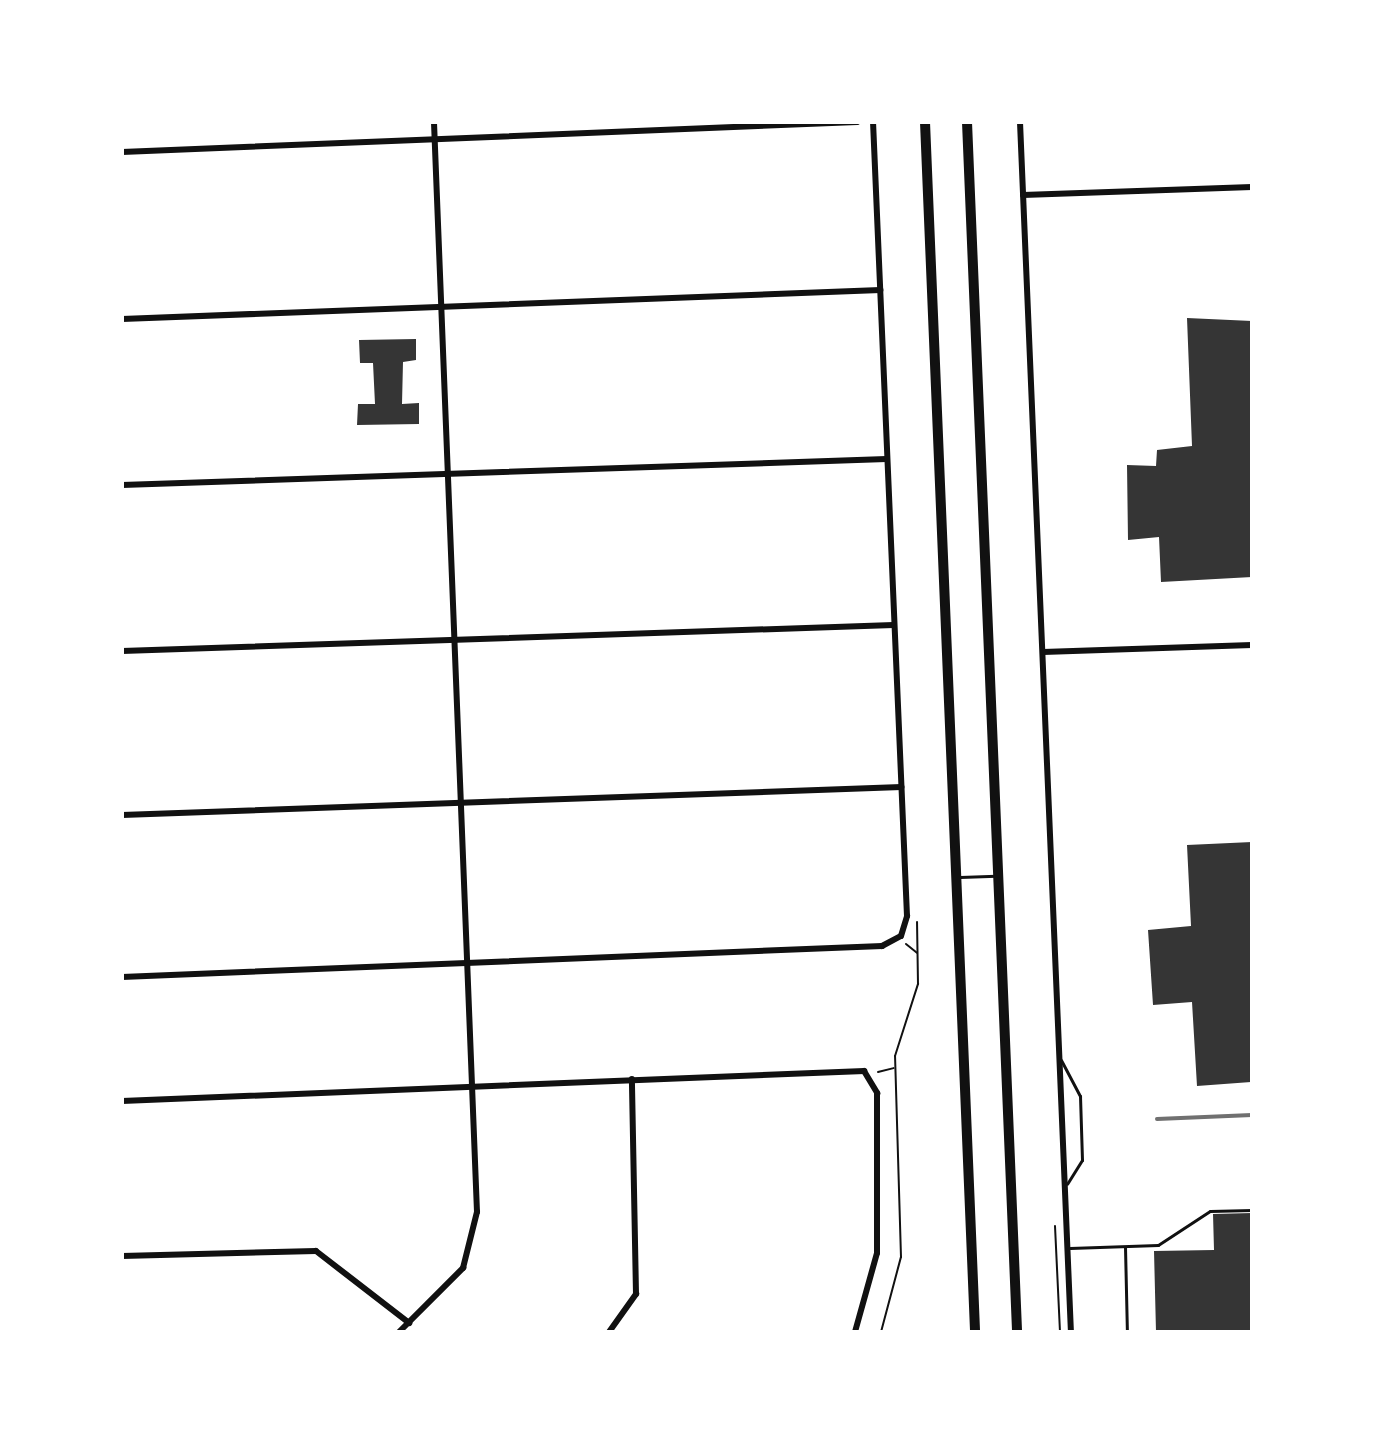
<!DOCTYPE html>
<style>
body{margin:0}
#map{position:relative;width:1374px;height:1454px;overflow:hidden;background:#fff;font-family:"IBM Plex Sans",sans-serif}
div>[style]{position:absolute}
.building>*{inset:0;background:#353535}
.path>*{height:2px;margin:-1px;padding:0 1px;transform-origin:1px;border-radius:1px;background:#111}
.service>*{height:3px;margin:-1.5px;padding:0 1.5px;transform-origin:1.5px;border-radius:1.5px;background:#111}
.minor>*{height:6px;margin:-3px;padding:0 3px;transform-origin:3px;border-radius:3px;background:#111}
.motorway>*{height:10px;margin:-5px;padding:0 5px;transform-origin:5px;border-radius:5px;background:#111}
.rail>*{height:4px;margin:-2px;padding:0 2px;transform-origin:2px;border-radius:2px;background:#707070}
span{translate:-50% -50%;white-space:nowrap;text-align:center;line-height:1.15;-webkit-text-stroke:7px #fff;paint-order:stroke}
.frame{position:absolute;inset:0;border:124px solid #fff;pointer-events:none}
</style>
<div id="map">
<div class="building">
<i style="clip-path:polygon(1187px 318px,1252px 321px,1252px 577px,1161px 582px,1159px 537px,1128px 540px,1127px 465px,1156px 466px,1157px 450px,1192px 446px)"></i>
<i style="clip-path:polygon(416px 339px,416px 360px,403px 362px,402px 404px,419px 403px,419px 424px,357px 425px,358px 404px,375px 404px,373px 363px,360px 363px,359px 340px)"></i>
<i style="clip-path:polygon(1252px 842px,1251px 1082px,1197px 1086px,1192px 1002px,1153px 1005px,1148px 930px,1191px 926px,1187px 845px)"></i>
<i style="clip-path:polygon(1252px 1213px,1252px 1332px,1156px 1332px,1154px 1251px,1214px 1250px,1213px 1214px)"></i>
</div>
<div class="path">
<i style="left:906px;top:944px;width:14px;rotate:39deg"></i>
<i style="left:878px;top:1072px;width:16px;rotate:-14deg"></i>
<i style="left:1055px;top:1226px;width:106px;rotate:87.3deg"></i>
<i style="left:881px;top:1332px;width:78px;rotate:-75.1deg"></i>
<i style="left:901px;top:1257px;width:201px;rotate:-91.7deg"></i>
<i style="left:895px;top:1056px;width:76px;rotate:-72.3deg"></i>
<i style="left:918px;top:984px;width:62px;rotate:-90.9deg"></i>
</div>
<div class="service">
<i style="left:960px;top:877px;width:36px;rotate:-2deg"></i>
<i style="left:1061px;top:1060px;width:41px;rotate:62.2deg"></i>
<i style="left:1080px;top:1096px;width:64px;rotate:88.2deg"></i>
<i style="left:1082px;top:1160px;width:28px;rotate:122deg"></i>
<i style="left:1125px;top:1247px;width:85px;rotate:88.7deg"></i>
<i style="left:1070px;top:1248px;width:88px;rotate:-2deg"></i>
<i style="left:1158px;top:1245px;width:62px;rotate:-33.2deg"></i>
<i style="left:1210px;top:1211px;width:42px;rotate:-1.4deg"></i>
</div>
<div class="minor">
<i style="left:1020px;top:122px;width:1211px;rotate:87.59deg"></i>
<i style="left:122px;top:152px;width:736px;rotate:-2.34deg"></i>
<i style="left:1023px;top:195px;width:229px;rotate:-2deg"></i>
<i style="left:122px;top:319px;width:759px;rotate:-2.19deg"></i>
<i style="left:122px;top:485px;width:765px;rotate:-1.95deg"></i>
<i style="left:122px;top:651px;width:772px;rotate:-1.93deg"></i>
<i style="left:1043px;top:652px;width:209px;rotate:-1.9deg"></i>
<i style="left:122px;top:815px;width:780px;rotate:-2.06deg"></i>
<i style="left:122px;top:977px;width:761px;rotate:-2.34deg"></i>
<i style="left:882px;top:946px;width:21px;rotate:-28deg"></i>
<i style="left:901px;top:936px;width:21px;rotate:-73deg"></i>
<i style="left:907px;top:916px;width:795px;rotate:-92.45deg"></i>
<i style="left:122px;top:1101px;width:743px;rotate:-2.32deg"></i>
<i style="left:864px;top:1071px;width:26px;rotate:59deg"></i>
<i style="left:877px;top:1093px;width:160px;rotate:90deg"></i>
<i style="left:877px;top:1253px;width:82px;rotate:105.6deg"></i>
<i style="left:122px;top:1256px;width:194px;rotate:-1.5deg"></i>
<i style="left:316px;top:1251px;width:118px;rotate:37.7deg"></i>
<i style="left:399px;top:1332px;width:91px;rotate:-45deg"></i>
<i style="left:463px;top:1268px;width:58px;rotate:-76deg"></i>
<i style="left:477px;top:1212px;width:1091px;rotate:-92.26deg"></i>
<i style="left:609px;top:1332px;width:47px;rotate:-54.6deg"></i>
<i style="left:636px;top:1294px;width:215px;rotate:-91.1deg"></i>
</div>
<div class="motorway">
<i style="left:925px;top:122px;width:1211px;rotate:87.63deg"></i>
<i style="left:967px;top:122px;width:1211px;rotate:87.63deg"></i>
</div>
<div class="rail">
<i style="left:1157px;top:1119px;width:95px;rotate:-2.4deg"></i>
</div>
<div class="frame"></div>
</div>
